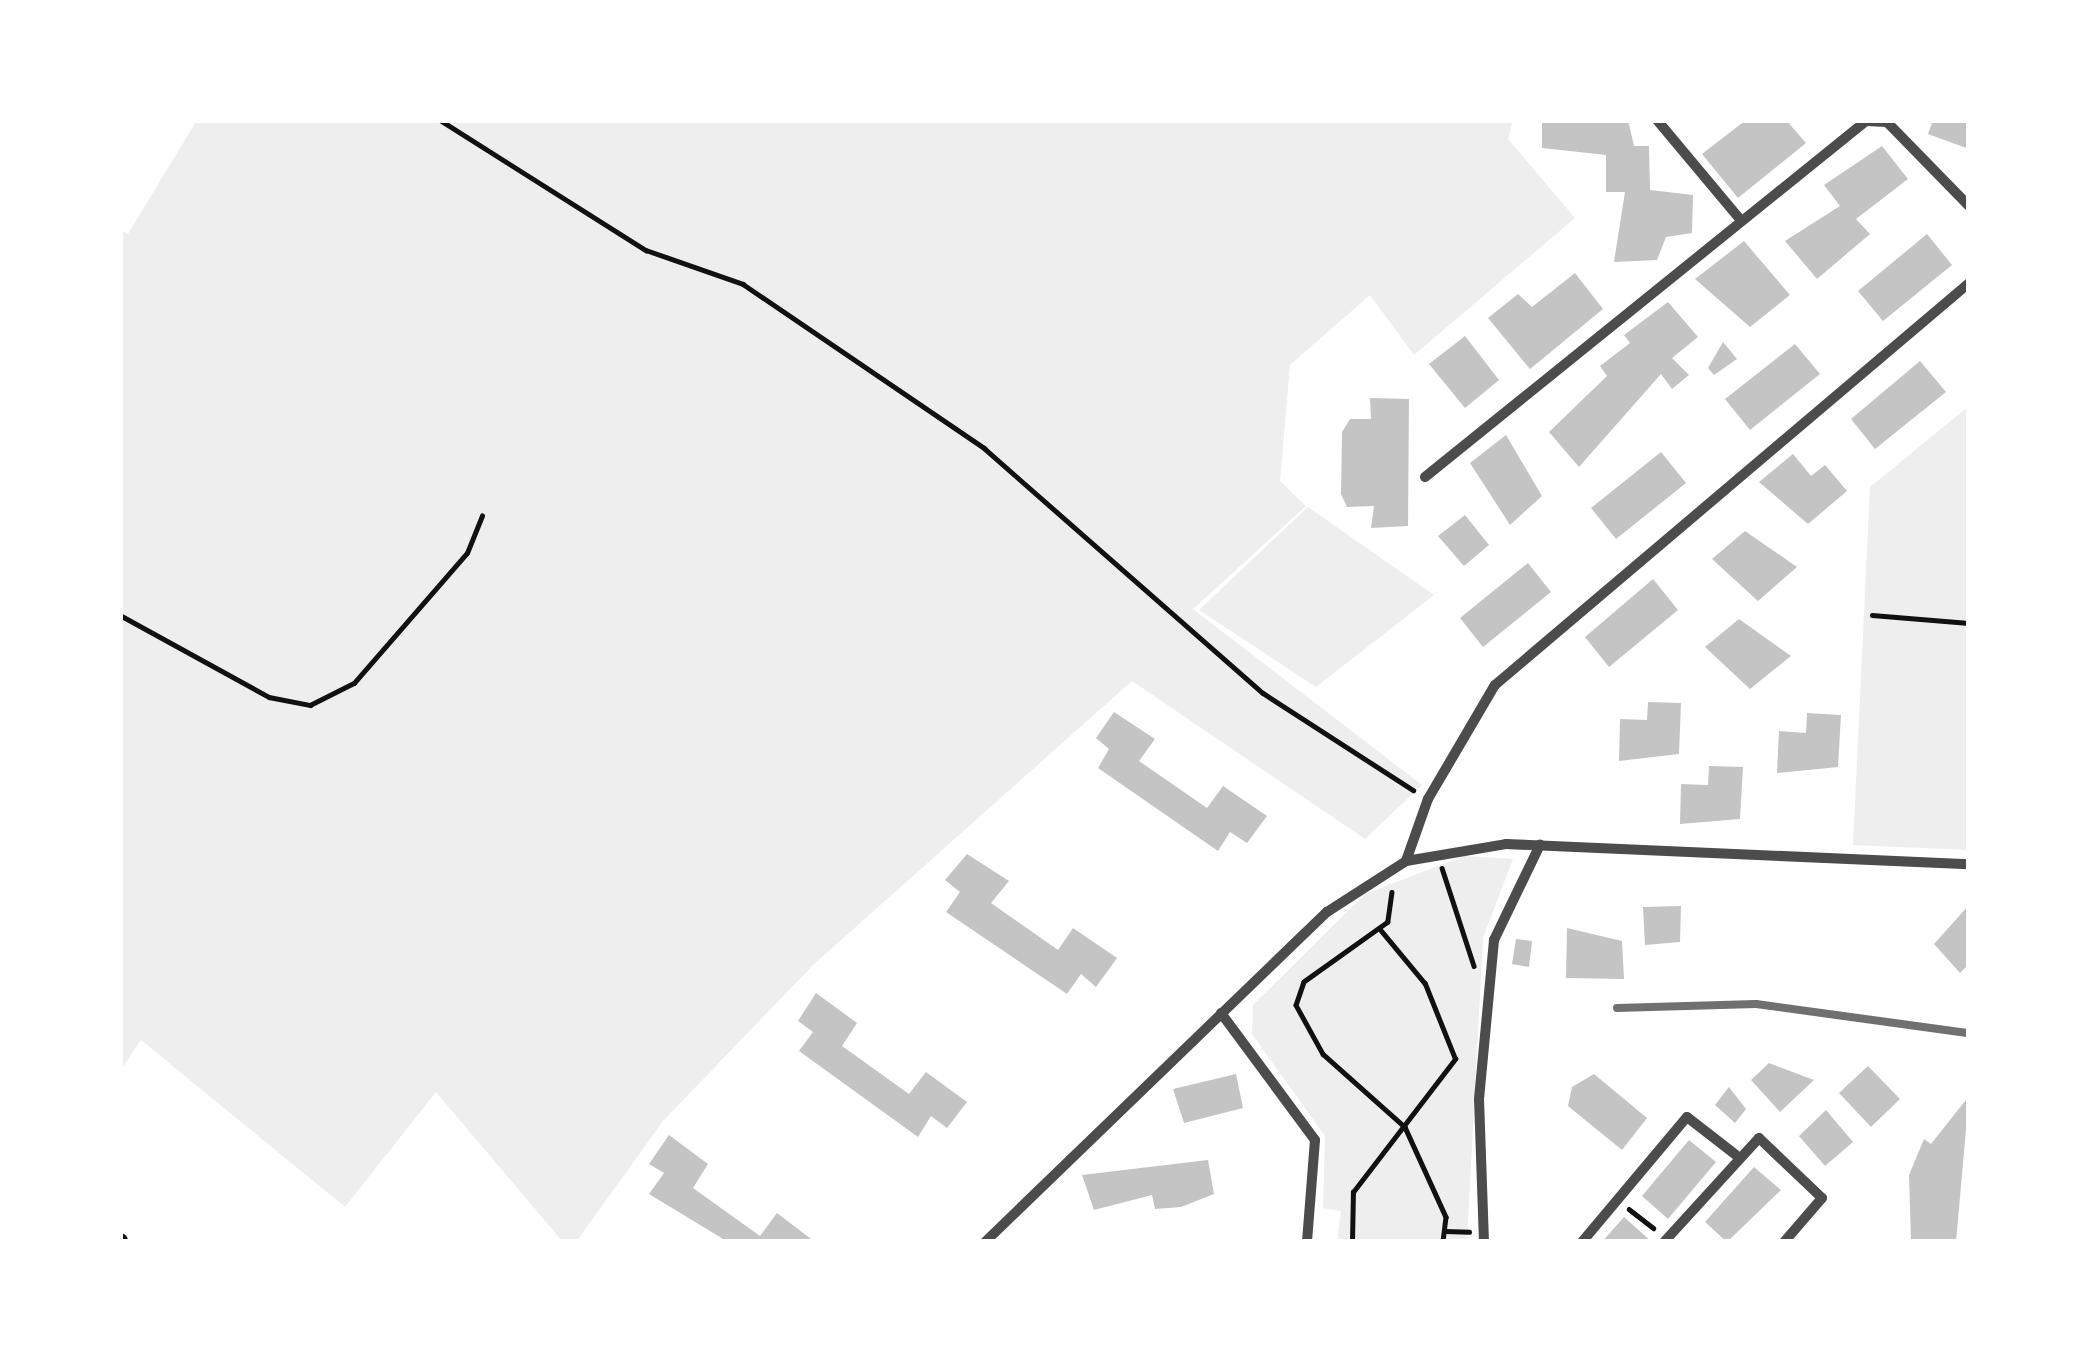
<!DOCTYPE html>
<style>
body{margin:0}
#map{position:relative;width:2089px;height:1362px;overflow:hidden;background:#fff;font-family:"PT Sans Narrow",sans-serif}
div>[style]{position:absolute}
.green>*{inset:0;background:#eee}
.building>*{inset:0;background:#c4c4c4}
.path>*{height:4.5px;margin:-2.25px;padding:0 2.25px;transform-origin:2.25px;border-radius:2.25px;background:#111}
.minor>*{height:10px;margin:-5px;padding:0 5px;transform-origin:5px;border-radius:5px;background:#4c4c4c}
.primary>*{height:16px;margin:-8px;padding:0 8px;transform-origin:8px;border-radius:8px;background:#111}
.rail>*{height:8px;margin:-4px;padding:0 4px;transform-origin:4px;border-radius:4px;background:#707070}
span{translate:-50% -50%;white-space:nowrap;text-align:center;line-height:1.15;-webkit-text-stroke:10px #fff;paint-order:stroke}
.frame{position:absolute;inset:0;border:123px solid #fff;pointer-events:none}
</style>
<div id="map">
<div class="green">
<i style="clip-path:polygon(197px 120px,1513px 120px,1508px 139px,1575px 218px,1414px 355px,1370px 295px,1290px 365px,1280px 481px,1306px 506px,1193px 609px,1422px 785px,1365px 839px,1132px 681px,813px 965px,663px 1121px,576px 1242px,563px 1242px,436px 1092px,345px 1207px,141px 1040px,120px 1071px,120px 230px,128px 234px)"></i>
<i style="clip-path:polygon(1969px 406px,1969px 850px,1853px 845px,1870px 487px)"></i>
<i style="clip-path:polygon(1308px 507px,1434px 595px,1316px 687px,1199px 610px)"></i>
<i style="clip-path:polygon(1464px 856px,1513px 859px,1483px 938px,1467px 1242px,1337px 1242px,1341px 1211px,1323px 1208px,1325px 1136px,1252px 1034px,1253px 1005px,1365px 894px)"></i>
</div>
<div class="building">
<i style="clip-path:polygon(1542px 120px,1628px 120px,1634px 146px,1649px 146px,1650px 190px,1693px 195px,1692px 233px,1666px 237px,1657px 260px,1614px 262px,1625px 192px,1606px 192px,1606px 155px,1542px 148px)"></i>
<i style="clip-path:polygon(1746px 120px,1786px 120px,1806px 143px,1738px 198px,1702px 154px)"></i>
<i style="clip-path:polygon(1933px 120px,1969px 120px,1969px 149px,1928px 134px)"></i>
<i style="clip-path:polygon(1882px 146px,1908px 179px,1856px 219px,1870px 234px,1817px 279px,1785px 241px,1840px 206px,1824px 185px)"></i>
<i style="clip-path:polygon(1927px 234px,1952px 265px,1883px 321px,1858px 291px)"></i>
<i style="clip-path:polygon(1744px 241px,1790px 295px,1750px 327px,1695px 279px)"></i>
<i style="clip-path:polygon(1575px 273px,1603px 309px,1530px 369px,1488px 318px,1518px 294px,1532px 307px)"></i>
<i style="clip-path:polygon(1668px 302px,1698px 337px,1672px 358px,1689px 375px,1672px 389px,1661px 374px,1579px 467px,1549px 432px,1607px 376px,1600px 366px,1630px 343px,1624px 335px)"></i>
<i style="clip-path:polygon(1465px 336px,1499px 380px,1465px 408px,1429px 364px)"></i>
<i style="clip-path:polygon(1723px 342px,1737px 359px,1714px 375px,1708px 368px)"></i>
<i style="clip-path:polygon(1795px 344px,1820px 374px,1750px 430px,1725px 399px)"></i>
<i style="clip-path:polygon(1920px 361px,1946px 392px,1875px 449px,1851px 419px)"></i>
<i style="clip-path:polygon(1370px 398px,1409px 399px,1408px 526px,1371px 528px,1374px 506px,1347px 507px,1341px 494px,1342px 432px,1350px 419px,1371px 419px)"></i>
<i style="clip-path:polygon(1506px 435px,1542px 496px,1510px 525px,1470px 463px)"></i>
<i style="clip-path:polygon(1661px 452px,1686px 483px,1616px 539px,1591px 508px)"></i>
<i style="clip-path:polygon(1793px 454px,1811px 476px,1825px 465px,1847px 491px,1808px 524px,1759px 482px)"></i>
<i style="clip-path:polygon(1465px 515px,1489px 545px,1464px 566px,1438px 536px)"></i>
<i style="clip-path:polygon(1745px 531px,1797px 567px,1758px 601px,1712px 559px)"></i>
<i style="clip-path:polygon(1528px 563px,1551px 592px,1483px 647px,1460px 618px)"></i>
<i style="clip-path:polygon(1653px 579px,1678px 610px,1609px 667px,1585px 637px)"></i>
<i style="clip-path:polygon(1739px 619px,1791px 656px,1750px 689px,1705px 647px)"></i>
<i style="clip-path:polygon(1648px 702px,1681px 703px,1679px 754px,1619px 761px,1620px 719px,1647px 720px)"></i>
<i style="clip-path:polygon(1114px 712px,1155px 739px,1139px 761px,1207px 808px,1223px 786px,1267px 816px,1247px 843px,1230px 832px,1218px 851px,1098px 768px,1109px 749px,1096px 738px)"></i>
<i style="clip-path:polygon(1807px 713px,1841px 715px,1838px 767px,1777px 773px,1779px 731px,1806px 733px)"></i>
<i style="clip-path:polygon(1709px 766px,1743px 767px,1740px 819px,1680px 824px,1681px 784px,1708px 785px)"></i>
<i style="clip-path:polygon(967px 854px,1009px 881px,991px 903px,1058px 950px,1073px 928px,1117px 958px,1096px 987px,1081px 974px,1067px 994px,946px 912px,960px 892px,945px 880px)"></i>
<i style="clip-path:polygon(1969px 905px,1969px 964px,1960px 973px,1934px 944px)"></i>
<i style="clip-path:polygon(1681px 906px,1680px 942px,1645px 945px,1643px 907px)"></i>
<i style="clip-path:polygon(1567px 928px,1622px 941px,1624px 979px,1566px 978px)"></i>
<i style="clip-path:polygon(1516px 939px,1532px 941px,1529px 967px,1512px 964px)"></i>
<i style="clip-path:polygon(816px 993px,857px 1023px,842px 1046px,909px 1094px,926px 1072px,967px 1102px,947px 1128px,931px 1116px,918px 1137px,799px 1051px,813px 1032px,798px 1021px)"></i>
<i style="clip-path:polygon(1769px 1063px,1814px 1080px,1780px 1112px,1751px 1080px)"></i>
<i style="clip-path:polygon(1868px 1066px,1900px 1099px,1871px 1127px,1839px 1093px)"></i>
<i style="clip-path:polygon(1236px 1074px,1243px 1108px,1184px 1123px,1173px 1089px)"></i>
<i style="clip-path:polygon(1594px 1074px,1647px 1118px,1622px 1150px,1568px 1106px,1572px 1087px)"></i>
<i style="clip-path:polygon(1729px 1087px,1746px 1109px,1735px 1123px,1715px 1105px)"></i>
<i style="clip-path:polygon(1969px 1096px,1956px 1242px,1911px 1242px,1909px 1175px,1924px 1139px,1931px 1144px)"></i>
<i style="clip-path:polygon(1826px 1110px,1853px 1142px,1825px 1166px,1799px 1136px)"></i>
<i style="clip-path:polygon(669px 1135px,708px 1164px,693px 1188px,760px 1236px,777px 1213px,815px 1242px,728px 1242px,649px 1194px,664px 1173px,649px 1164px)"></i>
<i style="clip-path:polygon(1689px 1140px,1716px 1162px,1668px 1219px,1642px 1196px)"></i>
<i style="clip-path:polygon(1208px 1160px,1214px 1194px,1181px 1207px,1155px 1209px,1152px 1195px,1094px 1210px,1082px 1175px)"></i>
<i style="clip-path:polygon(1754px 1167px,1781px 1190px,1727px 1242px,1705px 1222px)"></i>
<i style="clip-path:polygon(1624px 1217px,1652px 1242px,1602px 1242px)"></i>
</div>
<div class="path">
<i style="left:440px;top:120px;width:244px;rotate:32.3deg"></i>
<i style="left:646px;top:250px;width:103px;rotate:19.3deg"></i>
<i style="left:743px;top:284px;width:292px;rotate:34.2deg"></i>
<i style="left:984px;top:448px;width:371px;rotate:41.3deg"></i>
<i style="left:1263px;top:693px;width:179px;rotate:32.9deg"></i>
<i style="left:120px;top:615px;width:170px;rotate:28.8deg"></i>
<i style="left:269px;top:697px;width:42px;rotate:11deg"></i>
<i style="left:310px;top:705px;width:49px;rotate:-26.6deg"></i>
<i style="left:354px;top:683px;width:172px;rotate:-49deg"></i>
<i style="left:467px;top:553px;width:40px;rotate:-68deg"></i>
<i style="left:1872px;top:615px;width:97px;rotate:4.7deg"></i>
<i style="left:1442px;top:868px;width:103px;rotate:71.9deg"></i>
<i style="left:1392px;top:892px;width:30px;rotate:98deg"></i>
<i style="left:1388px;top:922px;width:103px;rotate:144.5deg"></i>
<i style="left:1304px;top:982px;width:24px;rotate:109deg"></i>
<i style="left:1296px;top:1005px;width:56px;rotate:61.1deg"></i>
<i style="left:1323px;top:1054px;width:110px;rotate:41.7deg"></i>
<i style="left:1405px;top:1127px;width:99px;rotate:65.5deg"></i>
<i style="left:1446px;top:1217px;width:25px;rotate:97deg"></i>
<i style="left:1629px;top:1209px;width:31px;rotate:38deg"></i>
<i style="left:1445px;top:1231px;width:24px;rotate:2deg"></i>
<i style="left:1352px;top:1242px;width:50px;rotate:-88.9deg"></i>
<i style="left:1353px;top:1192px;width:168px;rotate:-52.5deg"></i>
<i style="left:1455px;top:1059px;width:81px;rotate:-111.8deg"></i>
<i style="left:1425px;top:984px;width:69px;rotate:-129.7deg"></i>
</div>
<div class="minor">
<i style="left:1657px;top:120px;width:126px;rotate:50.1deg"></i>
<i style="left:1425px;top:477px;width:567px;rotate:-38.91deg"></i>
<i style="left:1866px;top:121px;width:21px;rotate:3deg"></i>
<i style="left:1887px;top:122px;width:117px;rotate:45.7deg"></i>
<i style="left:1406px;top:861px;width:66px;rotate:-70.5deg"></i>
<i style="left:1428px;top:799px;width:132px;rotate:-59.6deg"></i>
<i style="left:1495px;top:685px;width:622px;rotate:-40.3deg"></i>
<i style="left:1221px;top:1013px;width:158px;rotate:53.5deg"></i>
<i style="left:1315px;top:1140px;width:102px;rotate:94.5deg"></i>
<i style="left:985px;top:1242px;width:475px;rotate:-44deg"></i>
<i style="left:1327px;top:912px;width:94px;rotate:-32.8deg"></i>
<i style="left:1406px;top:861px;width:101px;rotate:-9.6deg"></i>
<i style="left:1506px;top:844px;width:463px;rotate:2.5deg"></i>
<i style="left:1484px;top:1242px;width:143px;rotate:-92deg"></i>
<i style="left:1479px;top:1099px;width:160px;rotate:-84.6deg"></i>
<i style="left:1494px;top:940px;width:106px;rotate:-64.2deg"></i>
<i style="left:1582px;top:1242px;width:163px;rotate:-50deg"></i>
<i style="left:1687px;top:1117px;width:62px;rotate:37.8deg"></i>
<i style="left:1664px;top:1242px;width:141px;rotate:-47.6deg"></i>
<i style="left:1759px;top:1138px;width:87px;rotate:43.6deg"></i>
<i style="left:1822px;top:1198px;width:58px;rotate:130.8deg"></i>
</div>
<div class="primary">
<i style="left:120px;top:1241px;width:1px;rotate:90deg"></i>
</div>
<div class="rail">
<i style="left:1617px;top:1008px;width:139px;rotate:-1.6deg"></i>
<i style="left:1756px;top:1004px;width:215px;rotate:7.8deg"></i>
</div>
<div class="frame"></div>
</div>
